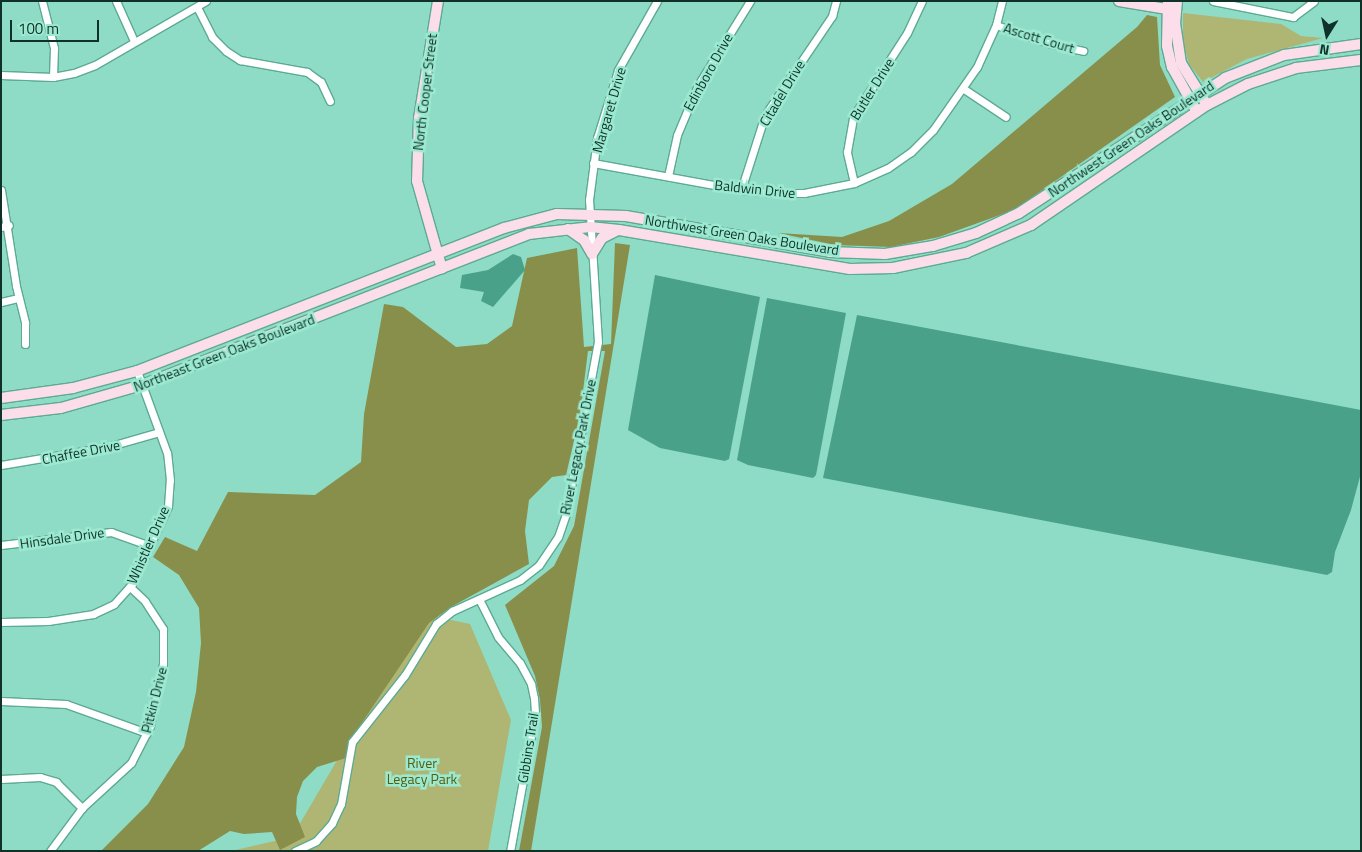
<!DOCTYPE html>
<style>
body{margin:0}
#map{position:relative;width:1362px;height:852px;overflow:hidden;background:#8edcc5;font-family:"Titillium Web",sans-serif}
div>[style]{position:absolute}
.green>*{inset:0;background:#afb673}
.forest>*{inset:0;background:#888f4b}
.water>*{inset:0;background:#4aa18a}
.roads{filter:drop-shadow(1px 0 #5daa94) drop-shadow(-1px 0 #5daa94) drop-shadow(0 1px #5daa94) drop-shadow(0 -1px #5daa94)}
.street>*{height:7px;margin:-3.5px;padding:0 3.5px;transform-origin:3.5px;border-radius:3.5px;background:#fff}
.secondary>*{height:10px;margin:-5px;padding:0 5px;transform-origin:5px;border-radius:5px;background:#fcddea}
span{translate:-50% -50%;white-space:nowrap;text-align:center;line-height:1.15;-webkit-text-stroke:5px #9be9d1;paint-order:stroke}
.street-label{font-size:14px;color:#103128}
.park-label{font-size:14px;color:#585d0c}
.frame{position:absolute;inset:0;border:2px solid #103128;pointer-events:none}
.north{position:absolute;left:1302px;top:10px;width:50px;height:50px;-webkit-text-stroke:4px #9be9d1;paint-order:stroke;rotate:190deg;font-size:14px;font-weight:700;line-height:20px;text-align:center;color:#103128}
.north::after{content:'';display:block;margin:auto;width:18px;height:22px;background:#103128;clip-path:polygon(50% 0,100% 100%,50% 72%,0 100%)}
.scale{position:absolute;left:10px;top:20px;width:89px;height:22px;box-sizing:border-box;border:2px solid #103128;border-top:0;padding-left:6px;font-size:15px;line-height:18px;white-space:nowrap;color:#103128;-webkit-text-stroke:4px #9be9d1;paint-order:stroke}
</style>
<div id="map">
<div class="green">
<i style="clip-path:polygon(1183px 13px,1281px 24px,1301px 36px,1323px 38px,1247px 59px,1203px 82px,1189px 64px,1183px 43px)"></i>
<i style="clip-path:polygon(423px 614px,470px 624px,511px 720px,488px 851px,231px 851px,292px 837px)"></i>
</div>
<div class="forest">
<i style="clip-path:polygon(1147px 15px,1157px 17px,1160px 65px,1175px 97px,1014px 210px,939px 237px,891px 247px,835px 245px,778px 233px,842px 237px,889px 221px,952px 184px,1137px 27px)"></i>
<i style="clip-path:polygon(615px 243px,630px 245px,531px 851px,519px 851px,542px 727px,540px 700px,535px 676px,505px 605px,554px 566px,574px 526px,605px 351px,588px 351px,580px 415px,566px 475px,552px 477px,529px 500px,525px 531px,529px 564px,451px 607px,429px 623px,353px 736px,346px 758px,317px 767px,303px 781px,297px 797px,296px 814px,305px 837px,280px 850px,272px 832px,244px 834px,230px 831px,198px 851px,101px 851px,148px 804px,184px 747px,196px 692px,201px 643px,199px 608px,179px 575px,153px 557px,165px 537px,197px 551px,228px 492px,315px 495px,361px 462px,364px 414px,384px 304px,403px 307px,456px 347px,487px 344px,512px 326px,527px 258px,577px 248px,584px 347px,611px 344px)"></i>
</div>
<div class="water">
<i style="clip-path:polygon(513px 254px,521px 257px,525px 270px,493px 307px,481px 301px,484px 292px,460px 288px,462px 275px,488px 270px)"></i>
<i style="clip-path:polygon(655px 275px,760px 297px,729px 459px,725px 461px,660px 448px,628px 430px)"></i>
<i style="clip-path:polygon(767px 298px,846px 313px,816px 475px,813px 478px,748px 465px,737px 460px)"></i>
<i style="clip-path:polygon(857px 315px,1361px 410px,1361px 473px,1351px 510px,1335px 552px,1332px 572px,1327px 575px,823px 478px)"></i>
</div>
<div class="roads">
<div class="street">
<i style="left:42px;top:1px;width:49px;rotate:75.7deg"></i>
<i style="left:54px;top:48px;width:29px;rotate:92deg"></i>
<i style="left:116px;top:1px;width:44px;rotate:65.8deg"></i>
<i style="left:1213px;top:1px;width:82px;rotate:11.3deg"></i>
<i style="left:1293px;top:17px;width:26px;rotate:-37deg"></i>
<i style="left:197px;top:7px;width:34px;rotate:63deg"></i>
<i style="left:212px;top:37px;width:20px;rotate:45deg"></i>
<i style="left:226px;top:51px;width:17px;rotate:33deg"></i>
<i style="left:240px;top:60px;width:68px;rotate:10.2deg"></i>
<i style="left:307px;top:72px;width:17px;rotate:36deg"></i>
<i style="left:321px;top:82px;width:21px;rotate:65deg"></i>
<i style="left:996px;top:25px;width:58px;rotate:19.1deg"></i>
<i style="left:1051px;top:44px;width:33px;rotate:12deg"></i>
<i style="left:1px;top:75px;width:52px;rotate:2.2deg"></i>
<i style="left:53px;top:77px;width:21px;rotate:-11deg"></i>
<i style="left:74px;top:73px;width:22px;rotate:-21deg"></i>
<i style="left:95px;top:65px;width:128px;rotate:-30deg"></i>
<i style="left:964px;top:89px;width:50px;rotate:33.7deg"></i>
<i style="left:593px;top:163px;width:150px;rotate:10.3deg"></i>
<i style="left:741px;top:190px;width:34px;rotate:5deg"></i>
<i style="left:775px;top:193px;width:29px"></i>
<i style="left:804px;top:193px;width:51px;rotate:-11.3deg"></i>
<i style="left:854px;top:183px;width:37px;rotate:-24deg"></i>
<i style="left:888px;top:168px;width:28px;rotate:-35deg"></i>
<i style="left:911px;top:152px;width:31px;rotate:-45deg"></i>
<i style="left:933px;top:130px;width:77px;rotate:-55.1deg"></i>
<i style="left:977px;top:67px;width:46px;rotate:-65.7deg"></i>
<i style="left:996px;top:25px;width:25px;rotate:-76deg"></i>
<i style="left:668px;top:176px;width:42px;rotate:-77.6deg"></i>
<i style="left:677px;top:135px;width:54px;rotate:-67.2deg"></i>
<i style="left:698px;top:85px;width:99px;rotate:-58.2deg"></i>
<i style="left:854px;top:183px;width:32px;rotate:-103deg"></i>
<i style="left:847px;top:152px;width:36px;rotate:-80deg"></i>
<i style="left:853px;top:117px;width:100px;rotate:-57.3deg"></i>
<i style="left:907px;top:33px;width:35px;rotate:-65deg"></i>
<i style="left:1px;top:190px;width:97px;rotate:81.1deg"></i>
<i style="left:16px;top:286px;width:38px;rotate:76deg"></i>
<i style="left:25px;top:323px;width:21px;rotate:90deg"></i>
<i style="left:741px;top:190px;width:79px;rotate:-72.3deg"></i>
<i style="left:765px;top:115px;width:120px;rotate:-55.9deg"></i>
<i style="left:832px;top:16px;width:16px;rotate:-75deg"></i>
<i style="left:1px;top:227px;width:8px;rotate:-14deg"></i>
<i style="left:1px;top:302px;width:18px;rotate:-13deg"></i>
<i style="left:1px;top:465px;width:108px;rotate:-9.6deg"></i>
<i style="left:107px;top:447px;width:54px;rotate:-16.1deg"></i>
<i style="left:1px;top:545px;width:111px;rotate:-6.7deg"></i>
<i style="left:111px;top:532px;width:41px;rotate:19.7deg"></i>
<i style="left:479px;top:599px;width:42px;rotate:63.4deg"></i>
<i style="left:498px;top:637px;width:34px;rotate:50deg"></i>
<i style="left:520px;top:663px;width:24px;rotate:62deg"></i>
<i style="left:531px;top:684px;width:14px;rotate:78deg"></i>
<i style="left:534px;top:698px;width:16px;rotate:86deg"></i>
<i style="left:535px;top:714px;width:139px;rotate:100.3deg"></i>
<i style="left:1px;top:622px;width:47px;rotate:-1.2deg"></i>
<i style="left:48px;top:621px;width:46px;rotate:-8.8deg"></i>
<i style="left:93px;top:614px;width:23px;rotate:-25deg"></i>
<i style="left:114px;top:604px;width:27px;rotate:-48deg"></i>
<i style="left:132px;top:584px;width:86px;rotate:-65.2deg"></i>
<i style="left:168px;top:506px;width:26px;rotate:-86deg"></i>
<i style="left:170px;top:480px;width:27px;rotate:-96deg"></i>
<i style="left:167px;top:453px;width:87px;rotate:-110.1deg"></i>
<i style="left:1px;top:701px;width:65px;rotate:2.6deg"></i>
<i style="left:66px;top:704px;width:86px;rotate:19.7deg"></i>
<i style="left:1px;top:779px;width:39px;rotate:-3deg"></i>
<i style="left:40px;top:777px;width:17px;rotate:17deg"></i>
<i style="left:56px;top:782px;width:37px;rotate:45deg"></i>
<i style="left:50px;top:851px;width:54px;rotate:-53.3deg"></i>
<i style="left:82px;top:808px;width:67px;rotate:-42.6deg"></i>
<i style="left:131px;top:763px;width:42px;rotate:-62.8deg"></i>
<i style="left:150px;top:726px;width:63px;rotate:-78.2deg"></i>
<i style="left:163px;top:664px;width:35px;rotate:-90deg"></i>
<i style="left:163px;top:629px;width:33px;rotate:-123deg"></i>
<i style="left:145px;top:601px;width:21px;rotate:-137deg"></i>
<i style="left:295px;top:851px;width:23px;rotate:-25deg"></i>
<i style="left:316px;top:841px;width:24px;rotate:-48deg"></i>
<i style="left:332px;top:823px;width:21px;rotate:-65deg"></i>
<i style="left:341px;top:804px;width:63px;rotate:-79.9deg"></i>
<i style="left:352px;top:742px;width:85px;rotate:-51.7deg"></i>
<i style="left:405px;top:675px;width:60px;rotate:-58.7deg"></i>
<i style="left:436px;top:624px;width:21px;rotate:-39deg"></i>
<i style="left:452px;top:611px;width:75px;rotate:-24.5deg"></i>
<i style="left:520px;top:580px;width:24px;rotate:-38deg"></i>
<i style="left:539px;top:565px;width:34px;rotate:-56deg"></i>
<i style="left:558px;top:537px;width:24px;rotate:-71deg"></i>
<i style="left:566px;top:514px;width:175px;rotate:-79.5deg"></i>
<i style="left:598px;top:342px;width:142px;rotate:-93.6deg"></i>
<i style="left:589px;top:200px;width:63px;rotate:-82.6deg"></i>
<i style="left:597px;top:138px;width:71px;rotate:-72.8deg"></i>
<i style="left:618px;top:70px;width:79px;rotate:-60.5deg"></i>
</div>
<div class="secondary">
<i style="left:438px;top:1px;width:119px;rotate:99.2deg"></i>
<i style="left:419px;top:118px;width:63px;rotate:91.8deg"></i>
<i style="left:417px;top:181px;width:91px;rotate:74.1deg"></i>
<i style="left:1119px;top:1px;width:55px;rotate:9.5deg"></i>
<i style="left:1168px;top:1px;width:45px;rotate:91.3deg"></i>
<i style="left:1167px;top:46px;width:22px;rotate:77deg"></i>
<i style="left:1172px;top:67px;width:51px;rotate:60.9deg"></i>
<i style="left:1177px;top:1px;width:22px;rotate:95deg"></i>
<i style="left:1175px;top:23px;width:40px;rotate:81.5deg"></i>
<i style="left:1181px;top:63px;width:49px;rotate:58.2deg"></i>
<i style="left:568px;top:229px;width:19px;rotate:35deg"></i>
<i style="left:584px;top:240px;width:16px;rotate:60deg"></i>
<i style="left:592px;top:254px;width:19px;rotate:-58deg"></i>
<i style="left:602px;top:238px;width:16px;rotate:-27deg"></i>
<i style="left:1px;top:398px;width:73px;rotate:-7.9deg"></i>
<i style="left:73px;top:388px;width:66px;rotate:-14.9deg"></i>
<i style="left:137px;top:371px;width:394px;rotate:-21.3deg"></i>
<i style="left:504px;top:228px;width:55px;rotate:-14.8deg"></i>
<i style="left:557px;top:214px;width:69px;rotate:1.7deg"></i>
<i style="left:626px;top:216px;width:207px;rotate:10deg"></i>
<i style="left:830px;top:252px;width:55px;rotate:2.1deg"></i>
<i style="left:885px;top:254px;width:49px;rotate:-9.5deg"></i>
<i style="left:933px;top:246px;width:45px;rotate:-16.8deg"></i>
<i style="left:976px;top:233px;width:47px;rotate:-24.9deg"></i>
<i style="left:1019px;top:213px;width:246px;rotate:-33.2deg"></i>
<i style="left:1225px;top:78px;width:63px;rotate:-21.3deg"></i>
<i style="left:1284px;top:55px;width:78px;rotate:-8.1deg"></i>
<i style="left:1px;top:415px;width:60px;rotate:-6.7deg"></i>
<i style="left:61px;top:408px;width:84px;rotate:-15.9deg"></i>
<i style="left:142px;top:385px;width:415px;rotate:-21.3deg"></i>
<i style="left:529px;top:234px;width:61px;rotate:-6.5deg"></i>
<i style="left:590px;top:227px;width:29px;rotate:6deg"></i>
<i style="left:619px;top:230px;width:234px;rotate:9.6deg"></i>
<i style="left:850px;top:269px;width:43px;rotate:-1.3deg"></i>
<i style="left:893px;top:268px;width:75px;rotate:-11.6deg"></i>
<i style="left:966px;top:253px;width:71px;rotate:-23.3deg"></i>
<i style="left:1031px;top:225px;width:213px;rotate:-34.3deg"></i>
<i style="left:1207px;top:105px;width:46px;rotate:-27.1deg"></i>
<i style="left:1248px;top:84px;width:51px;rotate:-18.4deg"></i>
<i style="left:1296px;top:68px;width:65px;rotate:-7deg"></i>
</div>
</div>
<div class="street-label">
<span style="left:1039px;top:38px;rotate:17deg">Ascott Court</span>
<span style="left:708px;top:72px;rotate:-61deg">Edinboro Drive</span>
<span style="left:872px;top:89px;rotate:-58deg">Butler Drive</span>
<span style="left:425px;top:92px;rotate:-83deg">North Cooper Street</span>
<span style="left:782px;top:93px;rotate:-59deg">Citadel Drive</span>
<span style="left:609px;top:110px;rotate:-74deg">Margaret Drive</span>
<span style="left:1131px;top:139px;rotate:-34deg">Northwest Green Oaks Boulevard</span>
<span style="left:755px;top:189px;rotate:6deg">Baldwin Drive</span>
<span style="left:742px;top:235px;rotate:9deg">Northwest Green Oaks Boulevard</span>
<span style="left:224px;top:353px;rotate:-21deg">Northeast Green Oaks Boulevard</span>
<span style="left:578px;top:447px;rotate:-79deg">River Legacy Park Drive</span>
<span style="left:81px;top:452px;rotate:-11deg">Chaffee Drive</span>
<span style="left:62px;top:538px;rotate:-8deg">Hinsdale Drive</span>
<span style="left:148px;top:545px;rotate:-66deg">Whistler Drive</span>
<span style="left:154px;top:700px;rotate:-76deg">Pitkin Drive</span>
<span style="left:528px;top:748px;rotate:-81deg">Gibbins Trail</span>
</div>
<div class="park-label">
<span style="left:422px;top:771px">River<br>Legacy Park</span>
</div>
<div class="frame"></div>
<div class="north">N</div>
<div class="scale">100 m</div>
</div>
